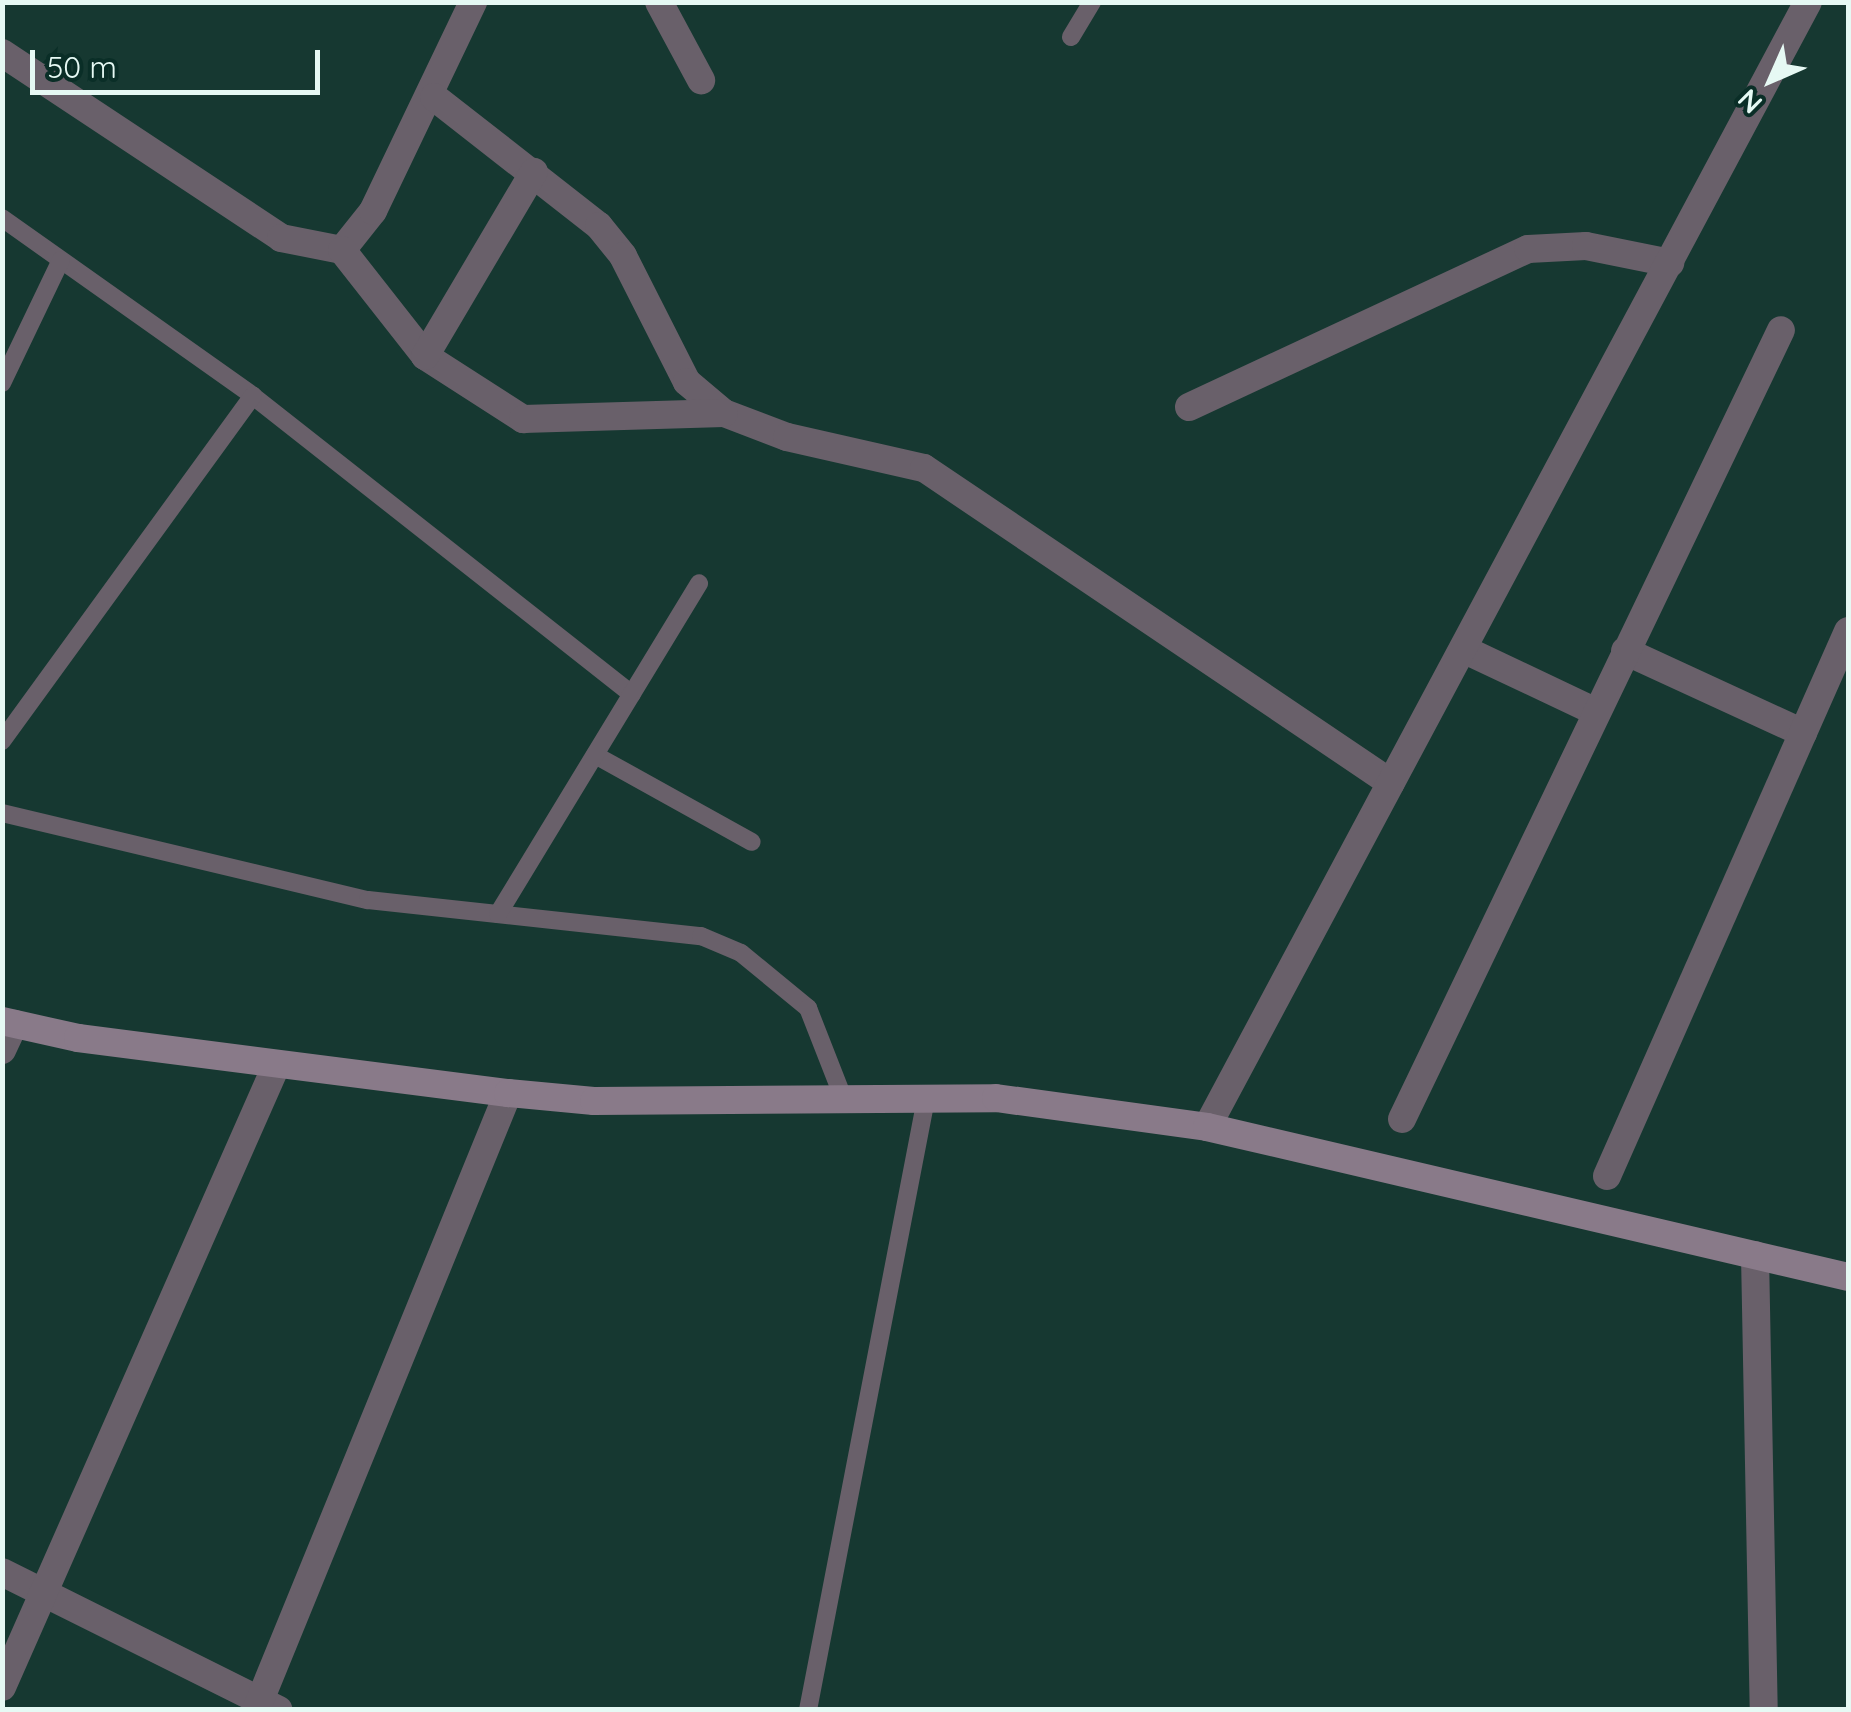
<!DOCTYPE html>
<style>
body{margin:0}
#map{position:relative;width:1851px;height:1712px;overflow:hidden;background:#163831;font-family:Quicksand,sans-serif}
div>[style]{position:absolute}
.service>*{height:18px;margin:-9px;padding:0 9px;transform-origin:9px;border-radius:9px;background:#69606a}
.minor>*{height:28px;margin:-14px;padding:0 14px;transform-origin:14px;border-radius:14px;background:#69606a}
.secondary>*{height:28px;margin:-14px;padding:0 14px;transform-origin:14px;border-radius:14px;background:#897a89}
span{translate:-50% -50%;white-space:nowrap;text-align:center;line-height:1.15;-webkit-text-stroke:9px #0a2e27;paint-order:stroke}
.frame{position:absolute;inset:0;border:5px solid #e6f9f4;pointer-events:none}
.north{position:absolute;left:1721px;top:30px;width:100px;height:100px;-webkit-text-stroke:8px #0a2e27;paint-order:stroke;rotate:225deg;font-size:28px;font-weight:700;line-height:40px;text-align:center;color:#e6f9f4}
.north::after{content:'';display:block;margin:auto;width:35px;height:45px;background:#e6f9f4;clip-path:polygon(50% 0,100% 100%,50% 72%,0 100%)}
.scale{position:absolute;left:30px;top:50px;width:290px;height:45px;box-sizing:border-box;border:5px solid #e6f9f4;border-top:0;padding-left:12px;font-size:30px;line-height:35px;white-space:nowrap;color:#e6f9f4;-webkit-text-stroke:8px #0a2e27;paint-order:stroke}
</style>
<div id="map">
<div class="service">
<i style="left:1071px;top:37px;width:41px;rotate:-59deg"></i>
<i style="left:2px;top:218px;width:308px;rotate:35.3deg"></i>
<i style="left:253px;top:396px;width:482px;rotate:38.2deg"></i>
<i style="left:2px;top:383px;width:136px;rotate:-64.4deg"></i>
<i style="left:2px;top:741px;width:427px;rotate:-54deg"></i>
<i style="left:595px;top:755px;width:179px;rotate:29deg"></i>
<i style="left:2px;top:813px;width:376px;rotate:13.4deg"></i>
<i style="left:368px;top:900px;width:335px;rotate:6.2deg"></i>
<i style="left:701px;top:936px;width:43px;rotate:23deg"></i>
<i style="left:741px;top:953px;width:87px;rotate:39.4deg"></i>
<i style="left:808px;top:1008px;width:99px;rotate:68.6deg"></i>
<i style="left:498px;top:914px;width:387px;rotate:-58.7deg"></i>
<i style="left:808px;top:1710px;width:622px;rotate:-79.07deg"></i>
</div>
<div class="minor">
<i style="left:659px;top:2px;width:89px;rotate:61.7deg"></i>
<i style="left:2px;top:53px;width:335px;rotate:33.5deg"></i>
<i style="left:281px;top:238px;width:62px;rotate:11.1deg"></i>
<i style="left:342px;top:250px;width:50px;rotate:-51.5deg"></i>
<i style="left:373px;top:211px;width:232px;rotate:-64.4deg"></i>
<i style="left:434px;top:97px;width:209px;rotate:38deg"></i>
<i style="left:599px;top:226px;width:38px;rotate:51deg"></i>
<i style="left:623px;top:256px;width:141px;rotate:63.1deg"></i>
<i style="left:687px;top:382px;width:48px;rotate:40deg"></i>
<i style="left:724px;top:413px;width:67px;rotate:20.9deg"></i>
<i style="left:787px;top:437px;width:140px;rotate:12.8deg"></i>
<i style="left:924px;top:468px;width:563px;rotate:34deg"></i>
<i style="left:342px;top:250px;width:135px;rotate:51.9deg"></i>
<i style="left:425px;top:356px;width:117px;rotate:32.7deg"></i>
<i style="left:523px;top:419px;width:201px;rotate:-1.7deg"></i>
<i style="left:425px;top:356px;width:214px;rotate:-59.4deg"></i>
<i style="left:1189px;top:407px;width:374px;rotate:-25deg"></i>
<i style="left:1528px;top:249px;width:58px;rotate:-3deg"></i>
<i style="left:1586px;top:246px;width:86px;rotate:11.4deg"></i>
<i style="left:1463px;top:649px;width:147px;rotate:25.3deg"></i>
<i style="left:1625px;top:651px;width:196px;rotate:24.7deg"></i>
<i style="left:2px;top:1050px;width:29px;rotate:-65deg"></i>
<i style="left:1402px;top:1119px;width:875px;rotate:-64.34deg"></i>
<i style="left:1207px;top:1127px;width:1275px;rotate:-61.89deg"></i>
<i style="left:1607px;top:1176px;width:596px;rotate:-66.14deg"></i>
<i style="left:1755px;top:1255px;width:455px;rotate:88.9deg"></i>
<i style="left:2px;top:1572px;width:309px;rotate:26.5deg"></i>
<i style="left:2px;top:1687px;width:679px;rotate:-66.19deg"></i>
<i style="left:256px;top:1710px;width:666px;rotate:-67.78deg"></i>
</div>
<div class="secondary">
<i style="left:2px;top:1021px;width:78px;rotate:12.6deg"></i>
<i style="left:78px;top:1038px;width:434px;rotate:7.3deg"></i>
<i style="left:508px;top:1093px;width:86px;rotate:5.3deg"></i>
<i style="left:594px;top:1101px;width:402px;rotate:-0.4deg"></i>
<i style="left:996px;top:1098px;width:213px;rotate:7.8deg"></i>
<i style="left:1207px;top:1127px;width:658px;rotate:13.17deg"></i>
</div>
<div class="frame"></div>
<div class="north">N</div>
<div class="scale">50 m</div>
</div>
